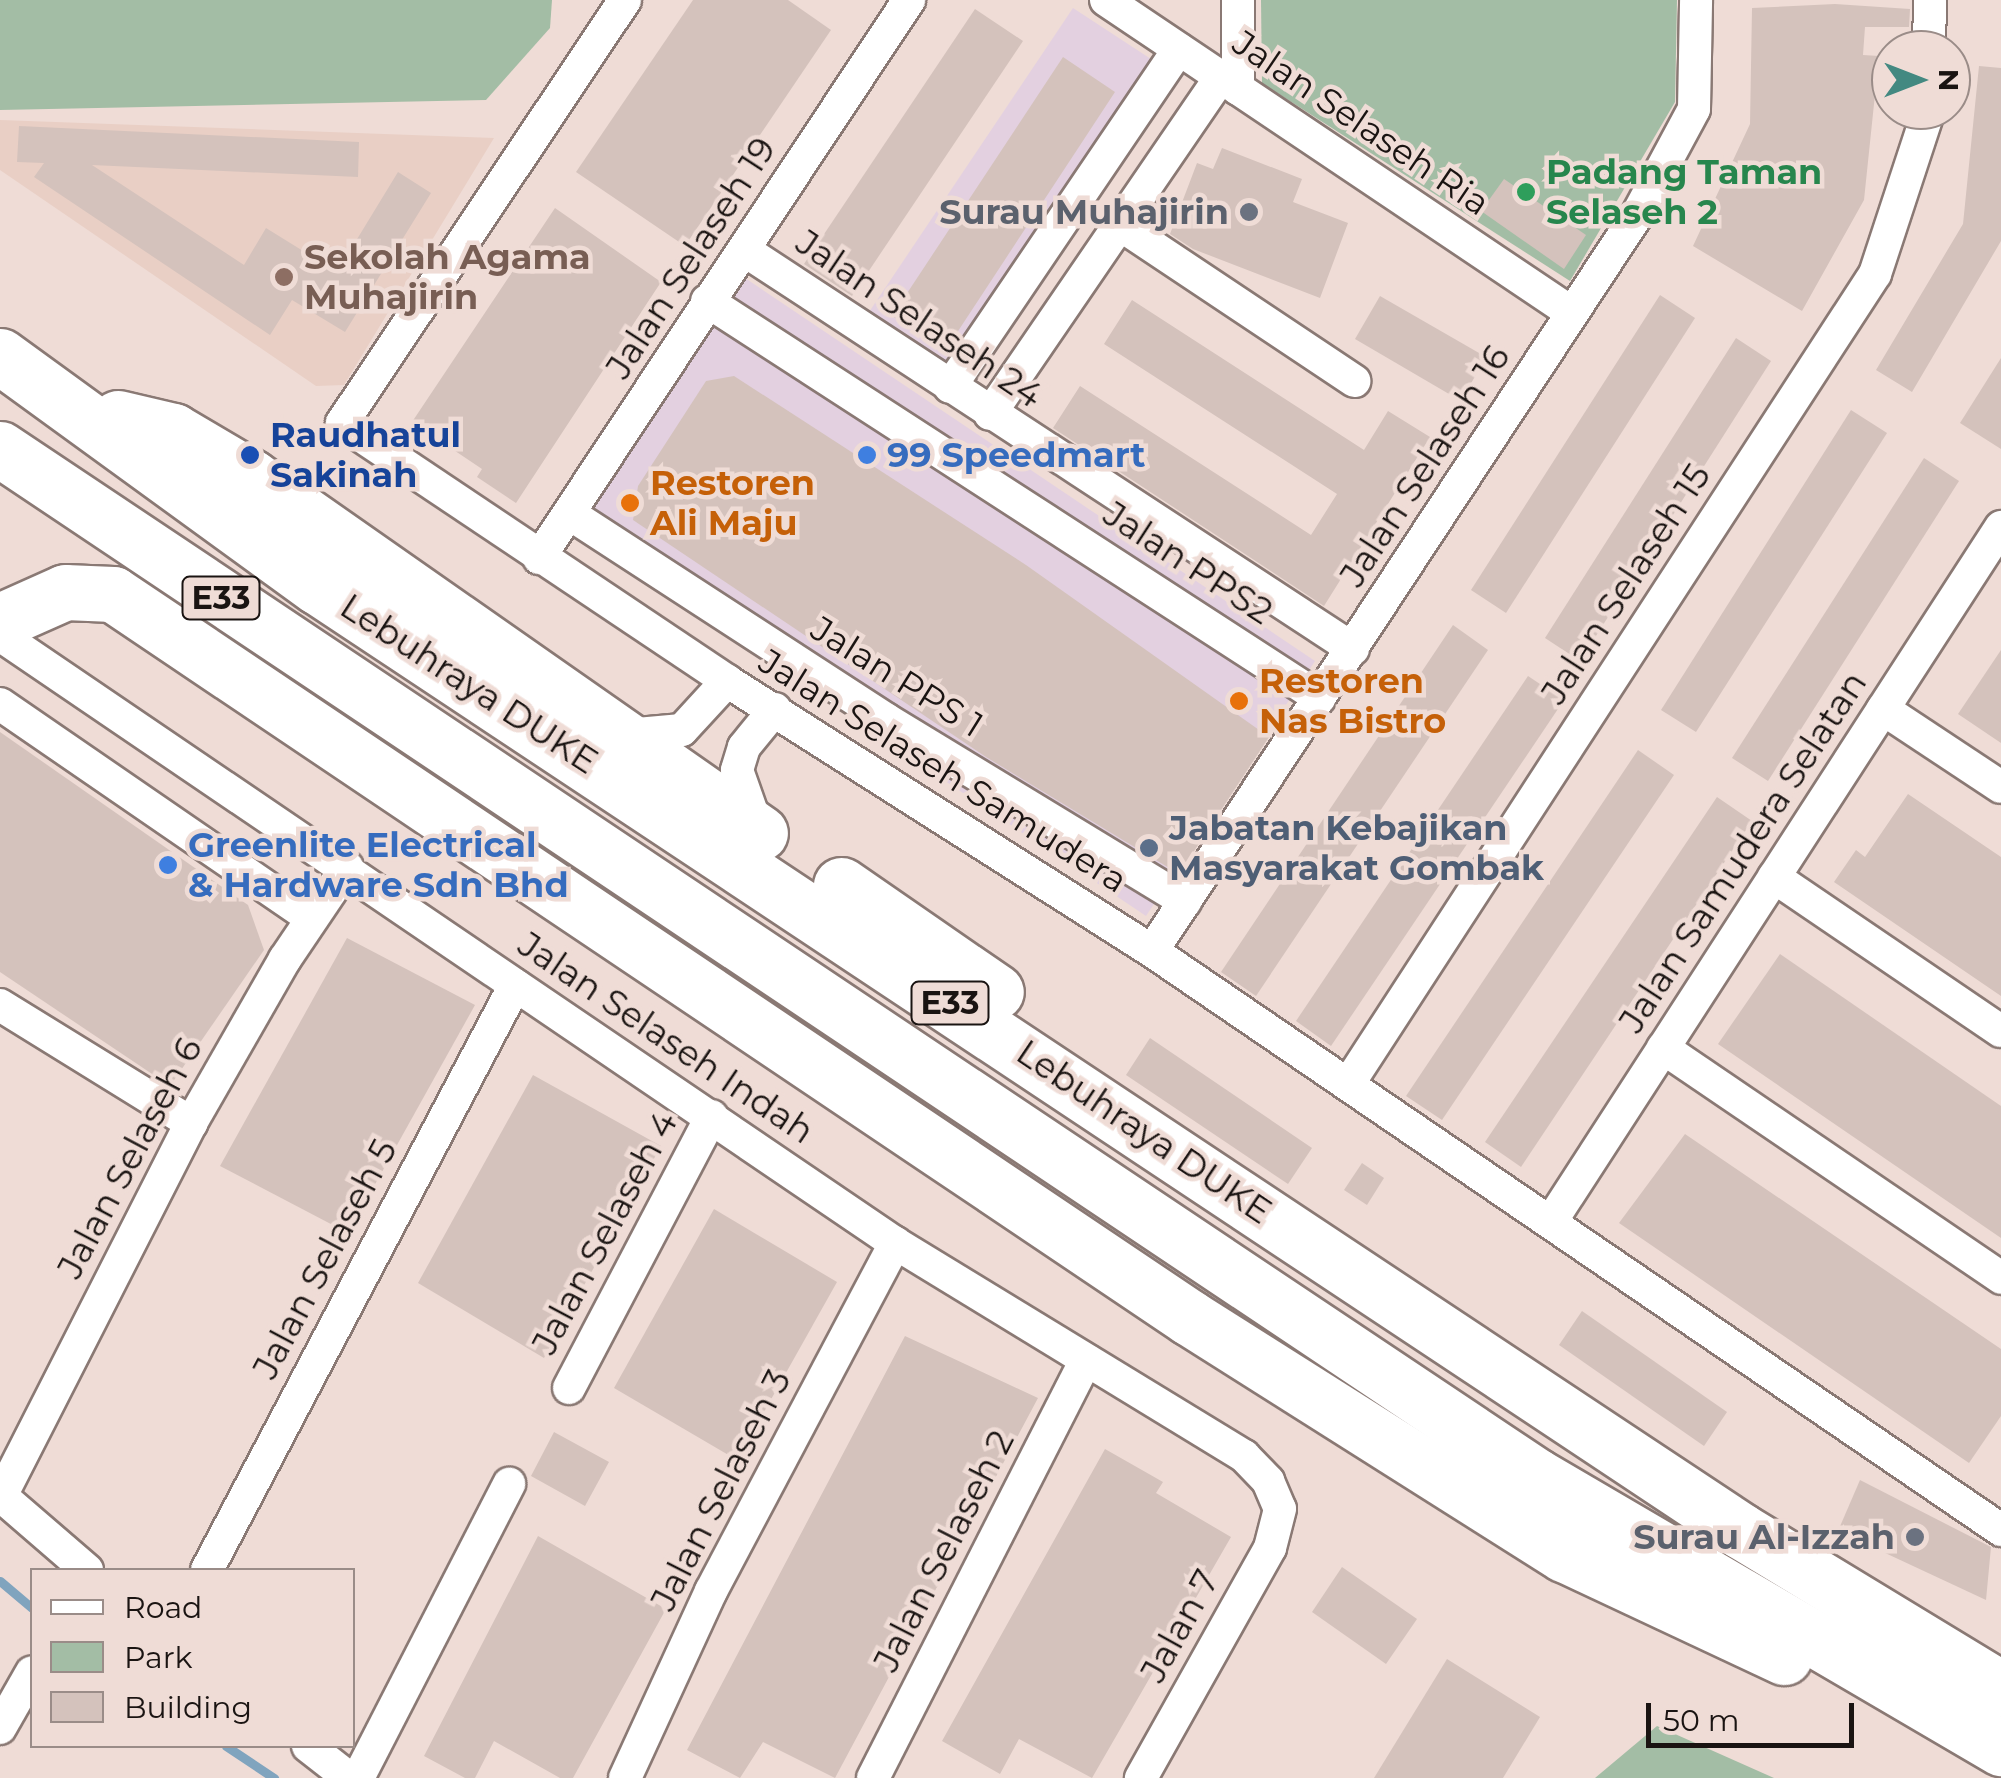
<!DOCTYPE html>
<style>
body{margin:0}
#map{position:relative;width:2001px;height:1778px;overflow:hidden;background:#efdcd6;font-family:Montserrat,sans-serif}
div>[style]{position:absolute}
.commercial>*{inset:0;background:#e3d0e0}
.built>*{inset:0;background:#e9cfc5}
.green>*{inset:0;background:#a3bda5}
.stream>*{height:9px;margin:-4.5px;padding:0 4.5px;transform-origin:4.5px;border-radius:4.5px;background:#80a4be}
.building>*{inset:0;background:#d4c2bc}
.roads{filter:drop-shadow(2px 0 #8a7974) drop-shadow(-2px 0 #8a7974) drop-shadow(0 2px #8a7974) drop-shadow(0 -2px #8a7974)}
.street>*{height:32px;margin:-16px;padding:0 16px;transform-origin:16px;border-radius:16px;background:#fff}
.highway>*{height:55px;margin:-27.5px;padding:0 27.5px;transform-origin:27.5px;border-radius:27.5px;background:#fff}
.dots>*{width:28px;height:28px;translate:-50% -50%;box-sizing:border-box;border:5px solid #efdcd6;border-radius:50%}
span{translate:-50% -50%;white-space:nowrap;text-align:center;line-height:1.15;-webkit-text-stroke:9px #efdcd6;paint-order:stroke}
.shield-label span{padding:2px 8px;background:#efdcd6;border:2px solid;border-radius:8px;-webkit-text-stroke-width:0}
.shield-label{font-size:32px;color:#1a1412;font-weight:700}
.street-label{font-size:35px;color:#1a1412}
.leisure-label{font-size:35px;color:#27864d;font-weight:700}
.left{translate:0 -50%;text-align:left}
.worship-label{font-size:35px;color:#5b616d;font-weight:700}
.right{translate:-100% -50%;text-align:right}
.education-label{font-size:35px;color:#785e54;font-weight:700}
.transit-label{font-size:35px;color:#164399;font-weight:700}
.shop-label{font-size:35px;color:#366cbe;font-weight:700}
.food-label{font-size:35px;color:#c56008;font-weight:700}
.service-label{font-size:35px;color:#4e5e75;font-weight:700}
.legend{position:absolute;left:30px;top:1568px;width:325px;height:180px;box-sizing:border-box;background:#efdcd6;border:2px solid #9a8c88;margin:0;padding:12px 18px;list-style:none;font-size:30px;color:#1a1412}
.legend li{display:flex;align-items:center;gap:20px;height:50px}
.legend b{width:50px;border:2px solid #9a8c88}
.north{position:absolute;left:1871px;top:30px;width:100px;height:100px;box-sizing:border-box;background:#efdcd6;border:2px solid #9a8c88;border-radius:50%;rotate:90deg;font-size:28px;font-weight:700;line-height:40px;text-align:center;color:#1a1412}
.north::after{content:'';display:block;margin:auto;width:35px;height:45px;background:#438981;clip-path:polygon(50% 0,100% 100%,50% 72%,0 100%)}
.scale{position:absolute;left:1646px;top:1703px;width:208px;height:45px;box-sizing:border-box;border:5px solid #1a1412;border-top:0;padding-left:12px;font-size:30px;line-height:35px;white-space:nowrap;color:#1a1412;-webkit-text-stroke:8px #efdcd6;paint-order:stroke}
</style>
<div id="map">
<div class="commercial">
<i style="clip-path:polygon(1073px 8px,1154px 61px,948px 373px,863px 321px)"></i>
<i style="clip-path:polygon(745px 278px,1315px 661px,1146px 916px,576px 533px)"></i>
</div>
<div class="built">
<i style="clip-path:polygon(0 120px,494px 138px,344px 385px,316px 386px,0 170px)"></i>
</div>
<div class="green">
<i style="clip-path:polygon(0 0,552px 0,550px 28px,486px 100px,0 110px)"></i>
<i style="clip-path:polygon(1261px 0,1677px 0,1675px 102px,1570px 281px,1262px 83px)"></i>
<i style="clip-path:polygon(1657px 1726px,1774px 1778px,1595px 1778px)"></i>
</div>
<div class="stream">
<i style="left:0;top:1581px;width:42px;rotate:40.2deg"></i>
<i style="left:226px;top:1746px;width:58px;rotate:33.7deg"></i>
</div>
<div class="building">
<i style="clip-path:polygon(693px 0,788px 0,831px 30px,685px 246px,576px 172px)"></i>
<i style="clip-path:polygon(1835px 4px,1910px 9px,1909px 27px,1865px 27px,1863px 55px,1879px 56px,1864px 200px,1802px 311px,1693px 246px,1750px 124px,1752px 8px)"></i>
<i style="clip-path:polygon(975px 9px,1023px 41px,852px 296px,804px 264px)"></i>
<i style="clip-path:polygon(1063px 57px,1115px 92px,945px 351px,892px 316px)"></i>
<i style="clip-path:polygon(1979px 66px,2001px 68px,2001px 241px,1912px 392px,1876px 370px,1963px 224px)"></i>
<i style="clip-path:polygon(19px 126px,359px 142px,358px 177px,92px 165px,244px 265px,266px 228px,337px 272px,398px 172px,431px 193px,345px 332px,292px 300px,270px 335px,34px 177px,44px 163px,17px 162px)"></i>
<i style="clip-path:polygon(1222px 148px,1302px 179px,1293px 202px,1348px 223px,1320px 298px,1193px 249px,1170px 234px,1197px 163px,1213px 169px)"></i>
<i style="clip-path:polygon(1504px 179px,1586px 235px,1564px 269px,1481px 211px)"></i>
<i style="clip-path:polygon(555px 208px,661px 282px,516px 503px,477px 477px,482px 469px,412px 422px)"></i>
<i style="clip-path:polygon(1660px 295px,1695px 318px,1506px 613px,1471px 590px)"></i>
<i style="clip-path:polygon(1380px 296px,1486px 357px,1461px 401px,1355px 339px)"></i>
<i style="clip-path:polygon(1132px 300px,1364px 450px,1388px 411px,1430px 437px,1324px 606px,1053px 428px,1080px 386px,1311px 535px,1337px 494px,1104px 344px)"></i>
<i style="clip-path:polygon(1736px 338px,1771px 361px,1580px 661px,1545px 638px)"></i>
<i style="clip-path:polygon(2001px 358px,2001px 449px,1960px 423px)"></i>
<i style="clip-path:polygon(734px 376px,1026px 565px,1269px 737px,1179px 874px,986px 757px,633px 520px,638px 486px,706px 381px)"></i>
<i style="clip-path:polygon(1851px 410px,1887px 433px,1696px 732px,1661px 710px)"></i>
<i style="clip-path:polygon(1924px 458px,1959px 481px,1768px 781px,1732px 758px)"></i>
<i style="clip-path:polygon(1453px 625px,1488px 650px,1256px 996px,1221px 972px)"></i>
<i style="clip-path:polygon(2001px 650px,2001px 743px,1958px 714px)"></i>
<i style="clip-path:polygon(1528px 676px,1564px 700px,1331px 1046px,1296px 1021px)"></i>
<i style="clip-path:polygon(0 732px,248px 905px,264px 950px,170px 1086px,0 972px)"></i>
<i style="clip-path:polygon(1638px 750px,1674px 775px,1442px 1120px,1406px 1096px)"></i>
<i style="clip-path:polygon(1908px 794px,2001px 857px,2001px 996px,1834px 882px,1856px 850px,1865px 857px)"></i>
<i style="clip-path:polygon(1717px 797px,1752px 821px,1521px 1167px,1485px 1142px)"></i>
<i style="clip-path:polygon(347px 938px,475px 1005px,348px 1233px,220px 1166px)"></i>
<i style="clip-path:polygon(1780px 954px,2001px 1106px,2001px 1238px,1718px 1044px)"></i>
<i style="clip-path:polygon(1150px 1038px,1312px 1148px,1288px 1184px,1126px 1075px)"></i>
<i style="clip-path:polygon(533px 1075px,661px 1146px,544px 1358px,418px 1283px)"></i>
<i style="clip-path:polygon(1685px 1134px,2001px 1349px,2001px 1416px,1969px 1463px,1619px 1223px)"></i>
<i style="clip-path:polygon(1362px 1163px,1384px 1178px,1367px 1205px,1344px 1190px)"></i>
<i style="clip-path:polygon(714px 1209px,837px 1282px,737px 1460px,614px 1388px)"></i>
<i style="clip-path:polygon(1582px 1311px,1727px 1412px,1704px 1446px,1559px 1345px)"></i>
<i style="clip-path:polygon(905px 1336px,1038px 1398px,835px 1778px,763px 1742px,740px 1778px,687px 1750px)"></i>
<i style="clip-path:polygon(554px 1432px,609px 1462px,585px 1506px,531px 1476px)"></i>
<i style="clip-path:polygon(1105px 1449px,1163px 1482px,1156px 1493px,1231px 1537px,1092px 1778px,1019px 1739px,1000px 1774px,942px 1741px)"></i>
<i style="clip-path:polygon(1860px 1480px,1991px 1547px,1986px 1600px,1838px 1531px)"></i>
<i style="clip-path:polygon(538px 1536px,666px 1609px,573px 1778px,560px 1778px,494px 1741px,475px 1778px,465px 1778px,424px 1756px)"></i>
<i style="clip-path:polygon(1342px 1567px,1417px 1619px,1386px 1664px,1312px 1612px)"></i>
<i style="clip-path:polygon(1447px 1659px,1540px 1717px,1503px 1778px,1374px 1778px)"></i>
</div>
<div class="roads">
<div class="street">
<i style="left:625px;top:0;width:509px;rotate:123.78deg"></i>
<i style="left:342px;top:423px;width:463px;rotate:33.8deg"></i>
<i style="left:727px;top:681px;width:504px;rotate:32.43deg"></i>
<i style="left:1152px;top:951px;width:1028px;rotate:34.29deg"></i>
<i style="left:1106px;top:0;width:561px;rotate:33.89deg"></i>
<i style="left:1929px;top:50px;width:50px;rotate:-88.9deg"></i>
<i style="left:1238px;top:89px;width:89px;rotate:-90deg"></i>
<i style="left:1119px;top:224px;width:283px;rotate:33.7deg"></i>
<i style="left:744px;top:250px;width:728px;rotate:33.23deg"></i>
<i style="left:707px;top:301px;width:730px;rotate:32.93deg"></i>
<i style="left:950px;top:387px;width:408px;rotate:-55.9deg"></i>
<i style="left:990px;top:414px;width:409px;rotate:-55.6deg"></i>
<i style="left:570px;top:514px;width:378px;rotate:33deg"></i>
<i style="left:887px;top:720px;width:349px;rotate:31.3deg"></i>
<i style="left:539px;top:558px;width:670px;rotate:-56.45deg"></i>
<i style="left:0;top:635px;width:1082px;rotate:34.19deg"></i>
<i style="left:895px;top:1243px;width:409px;rotate:31.4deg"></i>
<i style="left:1244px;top:1456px;width:35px;rotate:46deg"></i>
<i style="left:1268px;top:1481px;width:30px;rotate:67deg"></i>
<i style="left:1280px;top:1509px;width:40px;rotate:104.4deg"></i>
<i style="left:1270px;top:1548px;width:264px;rotate:119.3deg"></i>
<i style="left:0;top:704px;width:378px;rotate:34.5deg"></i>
<i style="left:1883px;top:709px;width:141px;rotate:33.5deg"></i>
<i style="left:626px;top:735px;width:56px;rotate:-5.1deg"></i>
<i style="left:682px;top:730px;width:67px;rotate:-47.4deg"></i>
<i style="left:756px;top:824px;width:57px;rotate:-109.4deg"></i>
<i style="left:737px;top:770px;width:24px;rotate:-73deg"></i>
<i style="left:744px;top:747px;width:49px;rotate:-50.8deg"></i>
<i style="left:1774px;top:877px;width:274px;rotate:34.2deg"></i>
<i style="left:1152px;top:951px;width:881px;rotate:-56.62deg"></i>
<i style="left:1637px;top:215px;width:120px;rotate:-61.7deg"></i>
<i style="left:1694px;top:109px;width:109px;rotate:-88.9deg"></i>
<i style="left:0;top:1005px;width:225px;rotate:31.7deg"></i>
<i style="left:1663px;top:1048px;width:409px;rotate:34.2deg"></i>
<i style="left:1349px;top:1083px;width:965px;rotate:-56.97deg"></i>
<i style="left:1875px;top:274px;width:173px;rotate:-71.8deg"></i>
<i style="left:1552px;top:1220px;width:826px;rotate:-57.06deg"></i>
<i style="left:569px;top:1388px;width:307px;rotate:-62.3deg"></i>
<i style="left:0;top:1495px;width:115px;rotate:40.8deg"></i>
<i style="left:1px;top:1496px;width:419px;rotate:-63deg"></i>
<i style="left:191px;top:1123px;width:189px;rotate:-60.2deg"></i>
<i style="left:285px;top:959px;width:111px;rotate:-56deg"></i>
<i style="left:207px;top:1570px;width:661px;rotate:-62.23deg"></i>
<i style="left:0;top:1728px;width:64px;rotate:-60.3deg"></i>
<i style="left:308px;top:1746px;width:52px;rotate:38deg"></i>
<i style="left:358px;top:1778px;width:331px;rotate:-62.8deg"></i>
<i style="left:625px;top:1778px;width:206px;rotate:-65.3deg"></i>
<i style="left:711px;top:1591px;width:394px;rotate:-62.1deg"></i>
<i style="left:873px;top:1778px;width:469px;rotate:-63deg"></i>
</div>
<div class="highway">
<i style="left:0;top:356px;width:392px;rotate:36deg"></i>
<i style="left:317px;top:586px;width:1709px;rotate:33.57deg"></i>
<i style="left:1741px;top:1531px;width:304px;rotate:31.3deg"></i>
<i style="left:118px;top:418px;width:57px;rotate:13.3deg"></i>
<i style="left:173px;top:431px;width:91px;rotate:30.5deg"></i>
<i style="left:251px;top:477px;width:621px;rotate:34.97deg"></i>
<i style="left:0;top:449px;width:1848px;rotate:33.77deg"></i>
<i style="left:1536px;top:1476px;width:539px;rotate:30.33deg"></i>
<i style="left:0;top:621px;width:71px;rotate:-24deg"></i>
<i style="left:65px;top:592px;width:48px;rotate:2.4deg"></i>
<i style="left:113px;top:594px;width:1298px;rotate:33.91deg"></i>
<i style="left:1190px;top:1318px;width:442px;rotate:32.3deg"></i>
<i style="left:1564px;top:1554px;width:243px;rotate:25.1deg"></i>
<i style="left:841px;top:885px;width:188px;rotate:34.6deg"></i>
</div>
</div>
<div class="dots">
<i style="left:1526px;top:192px;background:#2e9e5b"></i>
<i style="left:1249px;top:212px;background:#6b7280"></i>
<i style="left:284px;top:277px;background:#8d6e63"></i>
<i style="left:250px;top:455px;background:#1a4fb4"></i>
<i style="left:867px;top:455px;background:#3f7fe0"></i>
<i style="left:630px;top:503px;background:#e8710a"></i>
<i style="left:1239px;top:701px;background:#e8710a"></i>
<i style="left:1149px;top:848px;background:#5c6f8a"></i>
<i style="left:168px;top:865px;background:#3f7fe0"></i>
<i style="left:1915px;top:1537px;background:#6b7280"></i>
</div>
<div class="shield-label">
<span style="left:221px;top:598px">E33</span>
<span style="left:950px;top:1003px">E33</span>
</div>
<div class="street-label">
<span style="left:1361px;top:123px;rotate:34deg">Jalan Selaseh Ria</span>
<span style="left:691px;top:258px;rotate:-57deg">Jalan Selaseh 19</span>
<span style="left:919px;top:319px;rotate:34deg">Jalan Selaseh 24</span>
<span style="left:1425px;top:466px;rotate:-57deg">Jalan Selaseh 16</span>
<span style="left:1188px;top:563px;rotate:33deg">Jalan PPS2</span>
<span style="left:1626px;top:584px;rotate:-57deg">Jalan Selaseh 15</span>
<span style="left:897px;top:677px;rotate:32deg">Jalan PPS 1</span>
<span style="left:469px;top:684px;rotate:33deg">Lebuhraya DUKE</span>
<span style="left:943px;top:771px;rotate:32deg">Jalan Selaseh Samudera</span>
<span style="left:1743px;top:852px;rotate:-57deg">Jalan Samudera Selatan</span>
<span style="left:666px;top:1038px;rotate:34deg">Jalan Selaseh Indah</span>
<span style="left:1144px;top:1132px;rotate:34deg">Lebuhraya DUKE</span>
<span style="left:130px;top:1158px;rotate:-62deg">Jalan Selaseh 6</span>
<span style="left:605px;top:1233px;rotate:-62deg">Jalan Selaseh 4</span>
<span style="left:325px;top:1259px;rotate:-62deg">Jalan Selaseh 5</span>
<span style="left:721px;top:1490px;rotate:-63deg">Jalan Selaseh 3</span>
<span style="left:944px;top:1551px;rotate:-63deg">Jalan Selaseh 2</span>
<span style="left:1180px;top:1626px;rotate:-61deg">Jalan 7</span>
</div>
<div class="leisure-label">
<span class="left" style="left:1546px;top:192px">Padang Taman<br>Selaseh 2</span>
</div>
<div class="worship-label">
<span class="right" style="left:1229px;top:212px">Surau Muhajirin</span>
<span class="right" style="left:1895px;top:1537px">Surau Al-Izzah</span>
</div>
<div class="education-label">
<span class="left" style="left:304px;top:277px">Sekolah Agama<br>Muhajirin</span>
</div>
<div class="transit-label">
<span class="left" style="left:270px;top:455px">Raudhatul<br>Sakinah</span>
</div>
<div class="shop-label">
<span class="left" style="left:887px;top:455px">99 Speedmart</span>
<span class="left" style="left:188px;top:865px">Greenlite Electrical<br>&amp; Hardware Sdn Bhd</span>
</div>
<div class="food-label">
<span class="left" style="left:650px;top:503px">Restoren<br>Ali Maju</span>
<span class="left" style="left:1259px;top:701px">Restoren<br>Nas Bistro</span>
</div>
<div class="service-label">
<span class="left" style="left:1169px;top:848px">Jabatan Kebajikan<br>Masyarakat Gombak</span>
</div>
<ul class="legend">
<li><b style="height:12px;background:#fff"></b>Road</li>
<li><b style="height:28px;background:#a3bda5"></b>Park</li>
<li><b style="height:28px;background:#d4c2bc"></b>Building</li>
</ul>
<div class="north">N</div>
<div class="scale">50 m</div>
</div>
